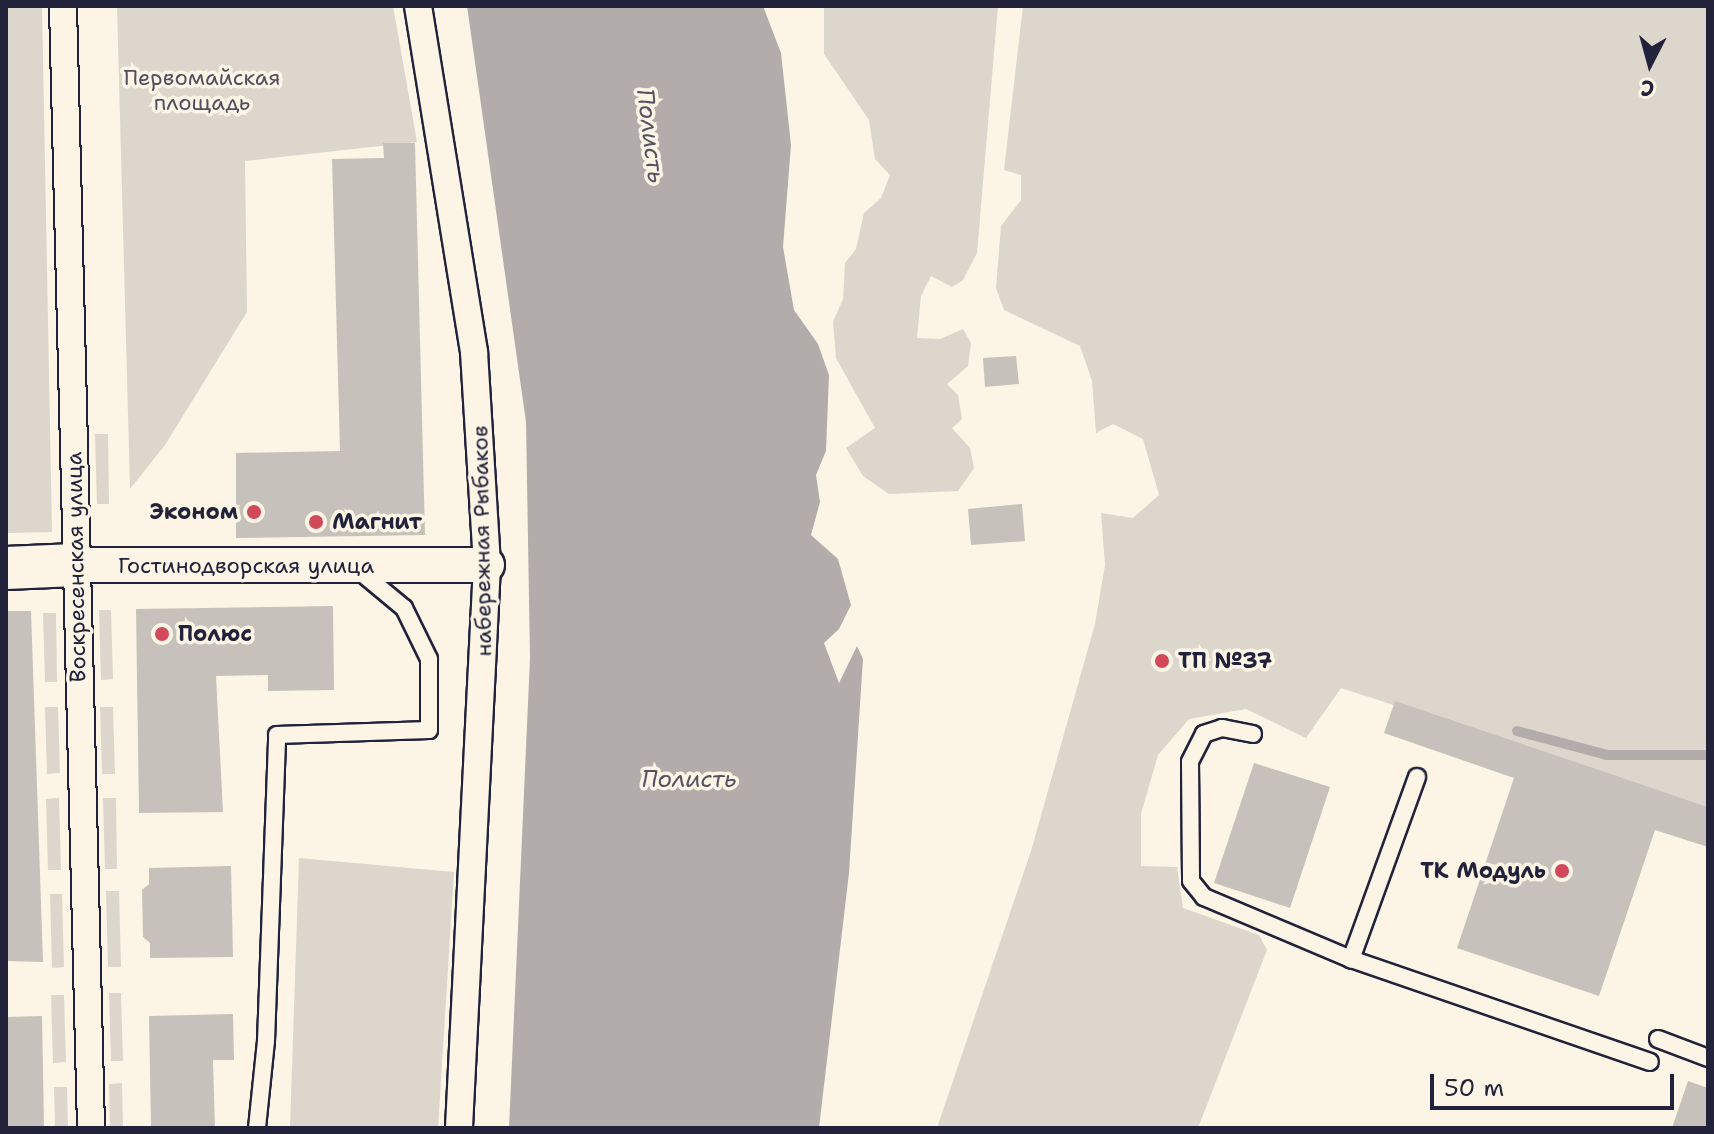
<!DOCTYPE html>
<meta charset="utf-8">
<style>
body{margin:0}
#map{position:relative;width:1714px;height:1134px;overflow:hidden;background:#fcf5e5;font-family:"Shantell Sans",sans-serif}
div>[style]{position:absolute}
.green>*{inset:0;background:#dcd6cc}
.water>*{inset:0;background:#b2adab}
.stream>*{height:10px;margin:-5px;padding:0 5px;transform-origin:5px;border-radius:5px;background:#b2adab}
.building>*{inset:0;background:#c6c1bb}
.roads{filter:drop-shadow(2px 0 #22223b) drop-shadow(-2px 0 #22223b) drop-shadow(0 2px #22223b) drop-shadow(0 -2px #22223b)}
.service>*{height:16px;margin:-8px;padding:0 8px;transform-origin:8px;border-radius:8px;background:#fcf5e5}
.pedestrian>*{height:26px;margin:-13px;padding:0 13px;transform-origin:13px;border-radius:13px;background:#fcf5e5}
.minor>*{height:34px;margin:-17px;padding:0 17px;transform-origin:17px;border-radius:17px;background:#fcf5e5}
.tertiary>*{height:42px;margin:-21px;padding:0 21px;transform-origin:21px;border-radius:21px;background:#fcf5e5}
.dots>*{width:22px;height:22px;translate:-50% -50%;box-sizing:border-box;border:4px solid #fcf5e5;border-radius:50%}
span{translate:-50% -50%;white-space:nowrap;text-align:center;line-height:1.15;-webkit-text-stroke:7px #fcf5e5;paint-order:stroke}
.park-label{font-size:22px;color:#504f5f}
.poi-label{font-size:22px;color:#22223b;font-weight:700}
.right{translate:-100% -50%;text-align:right}
.left{translate:0 -50%;text-align:left}
.street-label{font-size:22px;color:#22223b}
.water-label{font-size:24px;color:#545362;font-style:italic}
.frame{position:absolute;inset:0;border:8px solid #22223b;pointer-events:none}
.north{position:absolute;left:1610px;top:24px;width:80px;height:80px;-webkit-text-stroke:6px #fcf5e5;paint-order:stroke;rotate:186deg;font-size:22px;font-weight:700;line-height:32px;text-align:center;color:#22223b}
.north::after{content:'';display:block;margin:auto;width:28px;height:36px;background:#22223b;clip-path:polygon(50% 0,100% 100%,50% 72%,0 100%)}
.scale{position:absolute;left:1430px;top:1074px;width:244px;height:36px;box-sizing:border-box;border:4px solid #22223b;border-top:0;padding-left:10px;font-size:24px;line-height:28px;white-space:nowrap;color:#22223b;-webkit-text-stroke:6px #fcf5e5;paint-order:stroke}
</style>
<div id="map">
<div class="green">
<i style="clip-path:polygon(6px 6px,42px 6px,52px 532px,6px 533px)"></i>
<i style="clip-path:polygon(117px 6px,393px 6px,417px 142px,245px 161px,247px 312px,165px 445px,130px 489px)"></i>
<i style="clip-path:polygon(824px 6px,998px 6px,977px 253px,963px 280px,952px 287px,931px 276px,921px 296px,917px 338px,940px 339px,963px 329px,971px 343px,968px 366px,947px 384px,958px 395px,962px 419px,952px 428px,970px 448px,974px 468px,958px 491px,889px 494px,863px 476px,846px 448px,875px 428px,836px 358px,833px 322px,843px 299px,845px 263px,856px 249px,864px 213px,881px 198px,890px 175px,875px 159px,869px 120px,824px 54px)"></i>
<i style="clip-path:polygon(1023px 6px,1708px 6px,1708px 807px,1341px 688px,1306px 738px,1246px 709px,1189px 719px,1158px 755px,1141px 814px,1141px 866px,1177px 867px,1183px 908px,1259px 935px,1267px 950px,1198px 1128px,937px 1128px,1031px 851px,1095px 624px,1105px 565px,1101px 513px,1133px 518px,1159px 495px,1143px 439px,1113px 424px,1096px 433px,1092px 381px,1080px 346px,1004px 310px,996px 288px,1001px 226px,1021px 200px,1021px 175px,1004px 170px)"></i>
<i style="clip-path:polygon(95px 434px,108px 434px,109px 504px,97px 504px)"></i>
<i style="clip-path:polygon(99px 610px,111px 610px,113px 679px,101px 680px)"></i>
<i style="clip-path:polygon(43px 613px,56px 613px,57px 682px,45px 682px)"></i>
<i style="clip-path:polygon(45px 707px,58px 707px,60px 773px,47px 774px)"></i>
<i style="clip-path:polygon(100px 707px,113px 707px,115px 774px,102px 774px)"></i>
<i style="clip-path:polygon(59px 798px,61px 870px,48px 870px,46px 799px)"></i>
<i style="clip-path:polygon(103px 798px,116px 798px,117px 869px,105px 869px)"></i>
<i style="clip-path:polygon(299px 858px,454px 872px,438px 1128px,290px 1128px)"></i>
<i style="clip-path:polygon(106px 891px,119px 891px,121px 967px,108px 967px)"></i>
<i style="clip-path:polygon(50px 894px,62px 894px,64px 967px,52px 968px)"></i>
<i style="clip-path:polygon(109px 993px,121px 993px,123px 1061px,111px 1061px)"></i>
<i style="clip-path:polygon(51px 995px,64px 995px,66px 1062px,53px 1063px)"></i>
<i style="clip-path:polygon(122px 1083px,123px 1128px,110px 1128px,109px 1084px)"></i>
<i style="clip-path:polygon(54px 1087px,67px 1087px,68px 1128px,55px 1128px)"></i>
</div>
<div class="water">
<i style="clip-path:polygon(467px 6px,763px 6px,781px 53px,791px 145px,783px 247px,794px 310px,818px 344px,829px 375px,826px 451px,816px 475px,820px 502px,811px 535px,838px 559px,851px 605px,839px 629px,824px 643px,839px 683px,857px 646px,863px 659px,849px 873px,819px 1128px,509px 1128px,530px 658px,526px 422px)"></i>
</div>
<div class="stream">
<i style="left:1517px;top:731px;width:93px;rotate:14.9deg"></i>
<i style="left:1607px;top:755px;width:101px"></i>
</div>
<div class="building">
<i style="clip-path:polygon(383px 143px,415px 143px,425px 535px,236px 538px,236px 453px,340px 451px,332px 159px,384px 158px)"></i>
<i style="clip-path:polygon(1016px 356px,1019px 384px,985px 387px,983px 358px)"></i>
<i style="clip-path:polygon(1022px 504px,1025px 541px,971px 545px,968px 509px)"></i>
<i style="clip-path:polygon(333px 606px,334px 690px,268px 691px,268px 675px,216px 676px,223px 812px,139px 813px,136px 609px)"></i>
<i style="clip-path:polygon(6px 611px,31px 611px,43px 962px,6px 961px)"></i>
<i style="clip-path:polygon(1395px 701px,1708px 807px,1708px 847px,1655px 830px,1599px 996px,1457px 948px,1514px 778px,1384px 733px)"></i>
<i style="clip-path:polygon(1254px 763px,1330px 787px,1290px 908px,1214px 883px)"></i>
<i style="clip-path:polygon(231px 866px,233px 957px,150px 958px,150px 943px,143px 937px,142px 890px,149px 884px,149px 868px)"></i>
<i style="clip-path:polygon(233px 1014px,234px 1060px,213px 1060px,215px 1128px,151px 1128px,149px 1016px)"></i>
<i style="clip-path:polygon(42px 1016px,44px 1128px,6px 1128px,6px 1017px)"></i>
<i style="clip-path:polygon(1688px 1081px,1708px 1088px,1708px 1128px,1672px 1128px)"></i>
</div>
<div class="roads">
<div class="service">
<i style="left:1253px;top:734px;width:32px;rotate:-169deg"></i>
<i style="left:1222px;top:728px;width:19px;rotate:162deg"></i>
<i style="left:1204px;top:734px;width:31px;rotate:117deg"></i>
<i style="left:1190px;top:762px;width:119px;rotate:89.5deg"></i>
<i style="left:1191px;top:881px;width:21px;rotate:51deg"></i>
<i style="left:1204px;top:897px;width:160px;rotate:22.9deg"></i>
<i style="left:1417px;top:777px;width:194px;rotate:109.9deg"></i>
<i style="left:1351px;top:959px;width:316px;rotate:19deg"></i>
<i style="left:1658px;top:1039px;width:53px;rotate:20.8deg"></i>
<i style="left:257px;top:1128px;width:87px;rotate:-84.1deg"></i>
<i style="left:266px;top:1041px;width:306px;rotate:-87.9deg"></i>
<i style="left:277px;top:735px;width:152px;rotate:-1.9deg"></i>
<i style="left:429px;top:730px;width:71px;rotate:-90deg"></i>
<i style="left:429px;top:659px;width:57px;rotate:-116.1deg"></i>
<i style="left:404px;top:608px;width:61px;rotate:-140.3deg"></i>
</div>
<div class="pedestrian">
<i style="left:63px;top:6px;width:1122px;rotate:88.57deg"></i>
<i style="left:418px;top:6px;width:351px;rotate:80.8deg"></i>
<i style="left:474px;top:352px;width:213px;rotate:86.5deg"></i>
<i style="left:487px;top:565px;width:564px;rotate:92.85deg"></i>
</div>
<div class="minor">
<i style="left:75px;top:565px;width:412px"></i>
</div>
<div class="tertiary">
<i style="left:6px;top:568px;width:69px;rotate:-2.5deg"></i>
</div>
</div>
<div class="dots">
<i style="left:254px;top:512px;background:#d1495b"></i>
<i style="left:316px;top:522px;background:#d1495b"></i>
<i style="left:162px;top:634px;background:#d1495b"></i>
<i style="left:1162px;top:661px;background:#d1495b"></i>
<i style="left:1562px;top:871px;background:#d1495b"></i>
</div>
<div class="park-label">
<span style="left:202px;top:90px">Первомайская<br>площадь</span>
</div>
<div class="poi-label">
<span class="right" style="left:238px;top:512px">Эконом</span>
<span class="left" style="left:332px;top:522px">Магнит</span>
<span class="left" style="left:178px;top:634px">Полюс</span>
<span class="left" style="left:1178px;top:661px">ТП №37</span>
<span class="right" style="left:1546px;top:871px">ТК Модуль</span>
</div>
<div class="street-label">
<span style="left:482px;top:541px;rotate:-91deg">набережная Рыбаков</span>
<span style="left:246px;top:566px">Гостинодворская улица</span>
<span style="left:76px;top:567px;rotate:-91deg">Воскресенская улица</span>
</div>
<div class="water-label">
<span style="left:650px;top:136px;rotate:83deg">Полисть</span>
<span style="left:689px;top:780px">Полисть</span>
</div>
<div class="frame"></div>
<div class="north">С</div>
<div class="scale">50 m</div>
</div>
